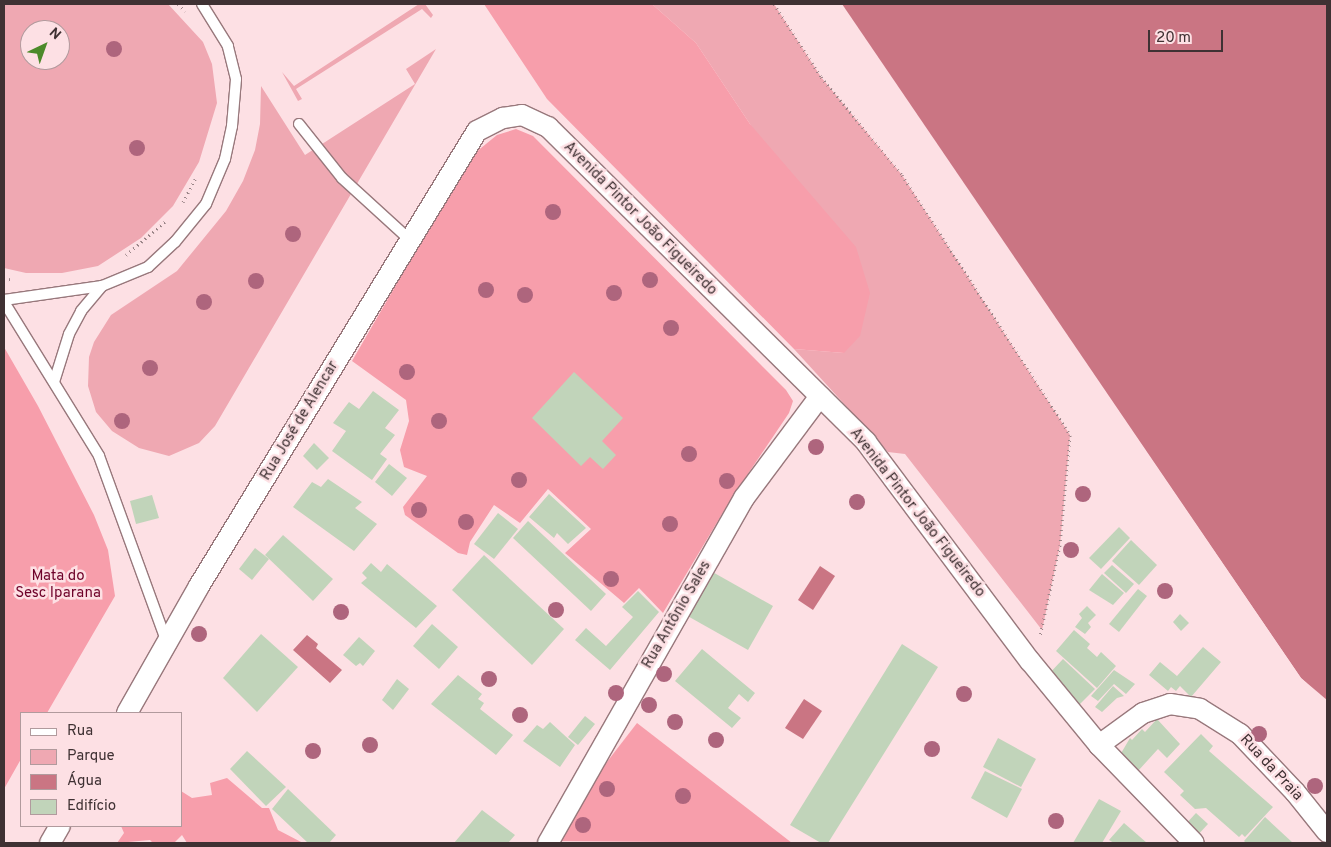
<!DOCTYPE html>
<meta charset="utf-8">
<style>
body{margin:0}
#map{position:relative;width:1331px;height:847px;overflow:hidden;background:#fde0e4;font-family:Overpass,sans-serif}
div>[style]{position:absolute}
.green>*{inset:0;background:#efa8b2}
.forest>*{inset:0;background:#f79eab}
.water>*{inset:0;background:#ca7583}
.pier>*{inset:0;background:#fde0e4}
.building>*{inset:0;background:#c1d4ba}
.path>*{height:3px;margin-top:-1.5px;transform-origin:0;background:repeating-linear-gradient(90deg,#9a8588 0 1px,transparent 0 5px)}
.roads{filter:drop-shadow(1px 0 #98787c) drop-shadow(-1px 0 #98787c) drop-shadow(0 1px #98787c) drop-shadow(0 -1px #98787c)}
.service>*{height:10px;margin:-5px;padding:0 5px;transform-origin:5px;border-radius:5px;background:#fff}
.minor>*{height:20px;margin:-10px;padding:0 10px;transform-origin:10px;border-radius:10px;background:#fff}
.trees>*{width:16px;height:16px;margin:-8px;border-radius:50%;background:#ae657d}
span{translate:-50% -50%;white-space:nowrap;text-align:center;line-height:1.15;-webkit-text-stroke:5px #fde0e4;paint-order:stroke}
.street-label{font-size:15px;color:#3f3133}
.park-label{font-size:15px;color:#6e0129}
.frame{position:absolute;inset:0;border:5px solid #3f3133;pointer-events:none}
.legend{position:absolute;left:20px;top:712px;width:162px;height:115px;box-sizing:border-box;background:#fde0e4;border:1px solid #b19a9d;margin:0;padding:6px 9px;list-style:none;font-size:15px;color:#3f3133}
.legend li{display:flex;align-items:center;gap:10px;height:25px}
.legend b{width:25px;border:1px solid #b19a9d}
.north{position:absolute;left:20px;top:20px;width:50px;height:50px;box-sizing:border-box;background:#fde0e4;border:1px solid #b19a9d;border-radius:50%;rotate:42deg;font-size:14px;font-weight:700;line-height:20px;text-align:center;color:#3f3133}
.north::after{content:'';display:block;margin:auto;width:18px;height:22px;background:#4c8a2a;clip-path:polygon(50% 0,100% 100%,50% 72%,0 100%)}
.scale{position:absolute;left:1148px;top:30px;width:75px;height:22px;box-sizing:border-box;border:2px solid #3f3133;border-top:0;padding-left:6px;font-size:15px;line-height:18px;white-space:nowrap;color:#3f3133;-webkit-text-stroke:4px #fde0e4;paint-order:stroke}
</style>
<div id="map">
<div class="green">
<i style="clip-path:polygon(evenodd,4px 4px,168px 4px,203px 42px,212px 64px,217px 103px,199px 162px,173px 206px,141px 238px,98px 266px,62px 273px,26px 273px,4px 268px,4px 4px,30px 30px,60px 30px,60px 60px,30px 60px,30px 30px)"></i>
<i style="clip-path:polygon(419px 4px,425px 4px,433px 15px,431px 18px,422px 9px,296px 89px,302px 99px,298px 101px,282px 72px,294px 86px)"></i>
<i style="clip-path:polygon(652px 4px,774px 4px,821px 77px,902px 175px,1070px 435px,1060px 545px,1042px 630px,905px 454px,888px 452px,794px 349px,844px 353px,750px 124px,696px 43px)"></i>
<i style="clip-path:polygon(436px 49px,215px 426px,199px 443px,169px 456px,139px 448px,112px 431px,96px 412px,88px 386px,89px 357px,94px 342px,111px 315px,177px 271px,226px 211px,243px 181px,255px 150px,260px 124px,261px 86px,305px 155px,415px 84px,406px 69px)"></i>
</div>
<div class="forest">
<i style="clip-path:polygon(484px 4px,652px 4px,696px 43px,750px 124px,856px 247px,870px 293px,860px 336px,844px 353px,794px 349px,547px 99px)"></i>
<i style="clip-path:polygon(516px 129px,533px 136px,786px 390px,793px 401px,789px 413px,731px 499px,663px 613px,639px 588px,624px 603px,565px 553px,591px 529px,548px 489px,520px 523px,494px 505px,470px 542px,467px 555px,458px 553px,405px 515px,403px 507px,427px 476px,404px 467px,400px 450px,409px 421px,406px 400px,352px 361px,470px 157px,497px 135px)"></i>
<i style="clip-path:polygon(4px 347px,38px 406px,94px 515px,108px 550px,115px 596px,47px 713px,21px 713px,21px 759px,4px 789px)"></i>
<i style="clip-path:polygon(637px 723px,792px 843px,546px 841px)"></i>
<i style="clip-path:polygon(227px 778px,262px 808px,269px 808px,278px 830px,303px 843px,187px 843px,182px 835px,174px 843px,153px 843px,150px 840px,117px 843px,124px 833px,121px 826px,181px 826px,181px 791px,192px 798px,212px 795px,210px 783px)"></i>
</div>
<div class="water">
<i style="clip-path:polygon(842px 4px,1327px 4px,1327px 700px,1301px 678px)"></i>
<i style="clip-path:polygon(820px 566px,835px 576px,813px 610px,798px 600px)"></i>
<i style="clip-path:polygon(307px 635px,318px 644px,316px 648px,342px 670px,330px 683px,293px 650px)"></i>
<i style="clip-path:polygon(804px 699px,822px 711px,803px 739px,785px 728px)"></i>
</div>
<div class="pier">
<i style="clip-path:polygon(840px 4px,1301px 678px,1327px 702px,1299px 680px)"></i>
</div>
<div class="building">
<i style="clip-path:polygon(574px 372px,623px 418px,602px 441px,616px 455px,603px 469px,590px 457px,581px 466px,532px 418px)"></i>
<i style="clip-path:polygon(373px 391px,399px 410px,385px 428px,395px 435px,380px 454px,387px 459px,372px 480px,332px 451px,346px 431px,333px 423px,349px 402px,359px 409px)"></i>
<i style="clip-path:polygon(314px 443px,329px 458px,317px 470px,303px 456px)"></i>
<i style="clip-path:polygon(389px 464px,407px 478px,392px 496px,375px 482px)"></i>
<i style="clip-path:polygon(328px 479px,362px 502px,355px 508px,377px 524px,354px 551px,293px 507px,312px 482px,321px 487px)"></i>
<i style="clip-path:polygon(549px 494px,586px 528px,568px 544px,557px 533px,554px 538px,529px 517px)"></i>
<i style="clip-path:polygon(152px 495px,159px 518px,136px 524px,130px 501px)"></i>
<i style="clip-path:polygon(498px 513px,518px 529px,494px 559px,474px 544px)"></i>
<i style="clip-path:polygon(528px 521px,606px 594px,591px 611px,513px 538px)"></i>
<i style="clip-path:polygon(1119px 527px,1130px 538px,1101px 569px,1089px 558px)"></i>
<i style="clip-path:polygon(283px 535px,333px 579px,313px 601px,265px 555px)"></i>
<i style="clip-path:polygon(1131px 540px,1157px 565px,1139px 585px,1112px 561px)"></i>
<i style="clip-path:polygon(255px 548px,269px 559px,252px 580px,239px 569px)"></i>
<i style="clip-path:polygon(484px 555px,564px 629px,532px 665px,452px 590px)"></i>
<i style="clip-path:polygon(371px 563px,381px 572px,387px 564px,437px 606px,416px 628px,361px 583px,367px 578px,362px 573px)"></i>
<i style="clip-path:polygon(1112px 565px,1134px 584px,1126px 593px,1104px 573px)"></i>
<i style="clip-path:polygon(709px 570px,773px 606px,748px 650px,684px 614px)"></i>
<i style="clip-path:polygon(1102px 574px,1124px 593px,1113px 605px,1089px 590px)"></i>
<i style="clip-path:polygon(1138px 589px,1147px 596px,1119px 632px,1109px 624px)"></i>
<i style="clip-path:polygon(638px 591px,659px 612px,610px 670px,575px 640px,586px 628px,606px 646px,633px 617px,622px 607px)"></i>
<i style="clip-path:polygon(1087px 606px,1096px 615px,1088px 623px,1091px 627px,1085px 634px,1075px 627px,1082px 618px,1079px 614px)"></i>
<i style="clip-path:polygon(1180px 614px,1189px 623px,1181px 631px,1173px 622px)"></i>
<i style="clip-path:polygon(432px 624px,458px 647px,439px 669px,413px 646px)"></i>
<i style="clip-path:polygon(1074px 630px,1090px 644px,1087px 648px,1097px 657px,1101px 652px,1116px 666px,1097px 688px,1056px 651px)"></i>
<i style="clip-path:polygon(261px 634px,298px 667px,257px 712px,223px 678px)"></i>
<i style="clip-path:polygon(359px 637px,375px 651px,363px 666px,360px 663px,356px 666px,343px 655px)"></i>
<i style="clip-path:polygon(902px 644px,938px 667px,828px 843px,821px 843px,790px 825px)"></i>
<i style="clip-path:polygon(1203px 647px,1221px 662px,1191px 697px,1180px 686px,1176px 691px,1171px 687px,1168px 691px,1149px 675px,1160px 662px,1177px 676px)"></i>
<i style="clip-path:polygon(702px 649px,755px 693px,748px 702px,739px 694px,728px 708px,741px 718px,732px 728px,675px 681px)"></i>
<i style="clip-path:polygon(1063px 659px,1095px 689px,1077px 707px,1046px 677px)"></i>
<i style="clip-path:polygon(1114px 670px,1135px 684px,1126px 694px,1114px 684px,1098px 701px,1091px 696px)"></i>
<i style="clip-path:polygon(458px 675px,482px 694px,478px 699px,484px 703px,480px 709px,513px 735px,496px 755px,431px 704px)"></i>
<i style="clip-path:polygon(397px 679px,409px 689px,393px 710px,382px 700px)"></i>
<i style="clip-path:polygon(1113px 686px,1124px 696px,1117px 698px,1102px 712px,1095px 707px)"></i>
<i style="clip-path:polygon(585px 716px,595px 724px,578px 745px,568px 737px)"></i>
<i style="clip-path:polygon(1157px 719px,1180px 744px,1167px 758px,1158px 749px,1138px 771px,1120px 755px,1130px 738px,1132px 740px,1142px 729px,1145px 732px)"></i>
<i style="clip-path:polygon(550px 722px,575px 745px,560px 767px,523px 741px,537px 725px,543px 729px)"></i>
<i style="clip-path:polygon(1201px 734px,1213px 746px,1209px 751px,1273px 807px,1245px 837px,1242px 834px,1239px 837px,1206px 808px,1195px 809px,1180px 795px,1184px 791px,1164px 772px)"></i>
<i style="clip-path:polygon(998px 738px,1036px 759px,1021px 787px,983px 767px)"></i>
<i style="clip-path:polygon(247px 751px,286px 787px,266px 806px,230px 769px)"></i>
<i style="clip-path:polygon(985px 771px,1022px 789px,1007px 818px,971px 798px)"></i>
<i style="clip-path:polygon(288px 789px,336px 835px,329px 843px,308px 843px,272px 809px)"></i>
<i style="clip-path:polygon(1099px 799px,1121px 811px,1102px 843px,1073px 843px)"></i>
<i style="clip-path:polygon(482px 810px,515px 835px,508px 843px,454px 843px)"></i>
<i style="clip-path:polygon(1196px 813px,1208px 824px,1195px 838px,1183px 827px)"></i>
<i style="clip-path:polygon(1265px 817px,1293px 843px,1246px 843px,1244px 841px)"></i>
<i style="clip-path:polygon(1124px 823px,1147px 843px,1114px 843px,1109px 840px)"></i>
</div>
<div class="path">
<i style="left:178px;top:4px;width:10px;rotate:45deg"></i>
<i style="left:774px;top:4px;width:87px;rotate:57.2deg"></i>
<i style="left:821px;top:77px;width:127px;rotate:50.4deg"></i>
<i style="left:902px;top:175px;width:310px;rotate:57.1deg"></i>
<i style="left:1070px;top:435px;width:110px;rotate:95.2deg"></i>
<i style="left:1060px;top:545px;width:93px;rotate:102.4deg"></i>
<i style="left:183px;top:202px;width:26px;rotate:-62deg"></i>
<i style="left:126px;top:255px;width:54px;rotate:-40.5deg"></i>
<i style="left:4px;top:278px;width:9px;rotate:13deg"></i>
</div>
<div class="roads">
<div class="service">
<i style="left:299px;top:124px;width:69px;rotate:51.5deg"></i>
<i style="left:342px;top:178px;width:92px;rotate:42.4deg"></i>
<i style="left:4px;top:300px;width:99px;rotate:-8.1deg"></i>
<i style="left:102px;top:286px;width:50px;rotate:-22.4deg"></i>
<i style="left:148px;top:267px;width:37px;rotate:-43deg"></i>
<i style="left:175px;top:242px;width:49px;rotate:-50.8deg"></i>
<i style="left:206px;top:204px;width:49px;rotate:-67.1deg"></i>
<i style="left:225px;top:159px;width:34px;rotate:-78deg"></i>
<i style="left:232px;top:126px;width:47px;rotate:-85.1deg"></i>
<i style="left:236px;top:79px;width:34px;rotate:-104deg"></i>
<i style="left:228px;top:46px;width:49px;rotate:-121.8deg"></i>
<i style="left:4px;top:302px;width:181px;rotate:58.3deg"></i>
<i style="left:99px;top:456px;width:199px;rotate:70deg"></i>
<i style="left:54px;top:382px;width:50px;rotate:-72.6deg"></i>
<i style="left:69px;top:334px;width:26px;rotate:-62deg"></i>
<i style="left:81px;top:311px;width:33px;rotate:-50deg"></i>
</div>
<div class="minor">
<i style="left:127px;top:713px;width:146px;rotate:-60.4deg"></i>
<i style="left:199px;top:586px;width:533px;rotate:-58.58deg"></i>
<i style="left:477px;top:131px;width:29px;rotate:-27deg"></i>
<i style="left:503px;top:118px;width:19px;rotate:-9deg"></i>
<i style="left:522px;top:115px;width:29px;rotate:25deg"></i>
<i style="left:548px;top:127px;width:448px;rotate:44.7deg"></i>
<i style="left:866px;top:442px;width:274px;rotate:53.2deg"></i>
<i style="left:1030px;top:661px;width:109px;rotate:50.6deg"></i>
<i style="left:1099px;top:745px;width:136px;rotate:45.9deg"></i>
<i style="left:1099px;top:745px;width:54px;rotate:-36deg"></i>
<i style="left:1143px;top:713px;width:28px;rotate:-18deg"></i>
<i style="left:1170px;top:704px;width:30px;rotate:9deg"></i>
<i style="left:1200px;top:709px;width:47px;rotate:32deg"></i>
<i style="left:1240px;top:734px;width:80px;rotate:46.5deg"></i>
<i style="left:1295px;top:792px;width:51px;rotate:51.3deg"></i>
<i style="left:50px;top:843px;width:20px;rotate:-60deg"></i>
<i style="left:548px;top:843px;width:397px;rotate:-60.4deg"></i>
<i style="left:744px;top:498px;width:127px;rotate:-53.3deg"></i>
</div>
</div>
<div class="trees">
<i style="left:114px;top:49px"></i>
<i style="left:137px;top:148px"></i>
<i style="left:553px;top:212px"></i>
<i style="left:293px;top:234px"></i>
<i style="left:650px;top:280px"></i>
<i style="left:256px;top:281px"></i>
<i style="left:486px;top:290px"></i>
<i style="left:614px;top:293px"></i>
<i style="left:525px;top:295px"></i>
<i style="left:204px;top:302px"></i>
<i style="left:671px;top:328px"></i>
<i style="left:150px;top:368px"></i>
<i style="left:407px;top:372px"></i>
<i style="left:122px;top:421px"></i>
<i style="left:439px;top:421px"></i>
<i style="left:816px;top:447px"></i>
<i style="left:689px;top:454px"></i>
<i style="left:519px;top:480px"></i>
<i style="left:727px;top:481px"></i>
<i style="left:1083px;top:494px"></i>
<i style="left:857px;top:502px"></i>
<i style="left:419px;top:510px"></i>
<i style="left:466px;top:522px"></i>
<i style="left:670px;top:524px"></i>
<i style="left:1071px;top:550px"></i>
<i style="left:611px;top:579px"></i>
<i style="left:1165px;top:591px"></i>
<i style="left:556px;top:610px"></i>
<i style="left:341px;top:612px"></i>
<i style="left:199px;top:634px"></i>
<i style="left:664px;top:674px"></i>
<i style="left:489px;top:679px"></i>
<i style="left:616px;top:693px"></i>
<i style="left:964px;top:694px"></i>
<i style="left:649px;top:705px"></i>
<i style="left:520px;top:715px"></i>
<i style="left:675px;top:722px"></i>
<i style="left:1259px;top:734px"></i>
<i style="left:716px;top:740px"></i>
<i style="left:370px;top:745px"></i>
<i style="left:932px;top:749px"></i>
<i style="left:313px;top:751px"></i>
<i style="left:1315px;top:786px"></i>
<i style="left:607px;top:789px"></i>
<i style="left:683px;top:796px"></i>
<i style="left:1056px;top:821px"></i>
<i style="left:583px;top:825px"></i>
</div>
<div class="street-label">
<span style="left:640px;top:219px;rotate:45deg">Avenida Pintor João Figueiredo</span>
<span style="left:300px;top:421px;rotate:-59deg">Rua José de Alencar</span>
<span style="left:917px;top:513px;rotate:52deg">Avenida Pintor João Figueiredo</span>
<span style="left:677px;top:615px;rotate:-60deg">Rua Antônio Sales</span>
<span style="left:1271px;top:768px;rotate:47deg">Rua da Praia</span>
</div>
<div class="park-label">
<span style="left:58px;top:585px">Mata do<br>Sesc Iparana</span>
</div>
<div class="frame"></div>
<ul class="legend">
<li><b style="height:6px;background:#fff"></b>Rua</li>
<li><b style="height:14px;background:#efa8b2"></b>Parque</li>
<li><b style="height:14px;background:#ca7583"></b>Água</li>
<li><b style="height:14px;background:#c1d4ba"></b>Edifício</li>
</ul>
<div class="north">N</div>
<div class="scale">20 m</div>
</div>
